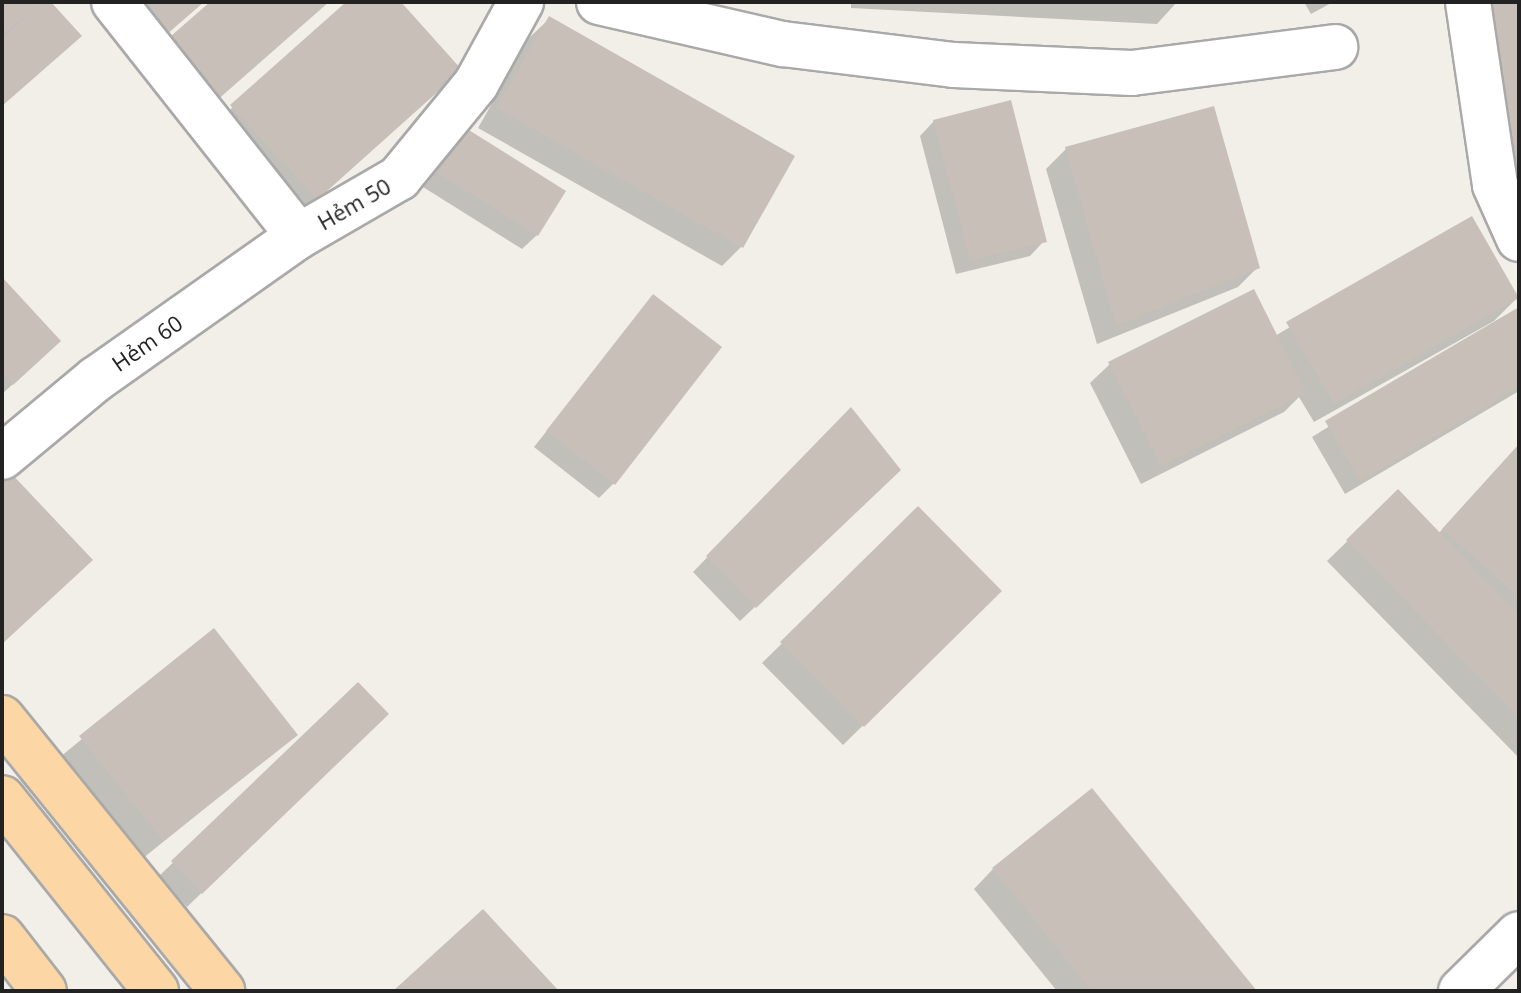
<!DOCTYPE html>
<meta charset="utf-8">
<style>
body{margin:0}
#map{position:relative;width:1521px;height:993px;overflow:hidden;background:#f2efe9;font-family:"Open Sans",sans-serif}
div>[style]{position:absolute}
.shadow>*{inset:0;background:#0003}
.building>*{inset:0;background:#c7bfb8}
.roads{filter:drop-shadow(2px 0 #a9a9a9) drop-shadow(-2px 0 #a9a9a9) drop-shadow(0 2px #a9a9a9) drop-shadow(0 -2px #a9a9a9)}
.minor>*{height:44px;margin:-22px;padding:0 22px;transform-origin:22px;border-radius:22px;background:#fff}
.major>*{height:44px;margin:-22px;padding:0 22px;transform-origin:22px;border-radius:22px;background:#fcd6a4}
span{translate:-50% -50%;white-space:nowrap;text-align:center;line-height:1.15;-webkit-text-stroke:8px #fff;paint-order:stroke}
.street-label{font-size:22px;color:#222}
.frame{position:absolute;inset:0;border:4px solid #222;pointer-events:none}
</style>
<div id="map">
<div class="shadow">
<i style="clip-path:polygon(2px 2px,49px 2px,2px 105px)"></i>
<i style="clip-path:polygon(349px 2px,398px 2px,440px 89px,296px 218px,212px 126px)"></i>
<i style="clip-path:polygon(851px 2px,1177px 2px,1157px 24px,851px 8px)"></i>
<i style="clip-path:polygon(1304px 2px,1333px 2px,1311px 14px)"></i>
<i style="clip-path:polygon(1519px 2px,1519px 169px,1486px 162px)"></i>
<i style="clip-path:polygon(549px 19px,741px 247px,722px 266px,478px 128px,529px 38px)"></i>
<i style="clip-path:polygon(934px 121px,1044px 241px,1030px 256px,956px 274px,920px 136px)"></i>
<i style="clip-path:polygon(442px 139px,537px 235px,522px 249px,415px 182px)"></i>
<i style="clip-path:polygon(1066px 149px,1258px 267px,1238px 287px,1097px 344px,1046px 169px)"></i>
<i style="clip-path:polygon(1471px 219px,1517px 298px,1494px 321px,1314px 422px,1299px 397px,1284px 412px,1141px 484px,1090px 383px,1110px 364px,1275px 336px)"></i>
<i style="clip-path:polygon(2px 280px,44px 356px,2px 394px)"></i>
<i style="clip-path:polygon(653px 297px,613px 484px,599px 498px,534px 447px)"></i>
<i style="clip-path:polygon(1519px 309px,1519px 391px,1345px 494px,1312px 437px)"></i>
<i style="clip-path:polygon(851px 410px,884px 484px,740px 621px,693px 572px)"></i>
<i style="clip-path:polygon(1519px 445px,1519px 758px,1327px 561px,1398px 492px,1438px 534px)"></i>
<i style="clip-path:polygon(918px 509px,1000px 591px,843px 745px,762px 663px)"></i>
<i style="clip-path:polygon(214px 631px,296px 735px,142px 859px,60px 757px)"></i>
<i style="clip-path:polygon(358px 685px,386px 714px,187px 907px,158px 877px)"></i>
<i style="clip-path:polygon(993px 869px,1255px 991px,1057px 991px,974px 889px)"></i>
</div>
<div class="building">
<i style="clip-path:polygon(2px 2px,51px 2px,82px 36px,2px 106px,2px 38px,38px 7px,2px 34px)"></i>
<i style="clip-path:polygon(140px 2px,204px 2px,166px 35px)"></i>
<i style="clip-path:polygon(210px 2px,329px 2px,215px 102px,163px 43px)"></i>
<i style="clip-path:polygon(346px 2px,401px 2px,462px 70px,317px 200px,230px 105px)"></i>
<i style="clip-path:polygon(1485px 2px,1519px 2px,1519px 146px,1505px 143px)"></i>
<i style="clip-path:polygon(549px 16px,795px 156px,743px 248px,496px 108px)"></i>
<i style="clip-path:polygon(1011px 100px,1047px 242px,970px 261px,933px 120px)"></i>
<i style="clip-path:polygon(1214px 106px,1260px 268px,1116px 326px,1065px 147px)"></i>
<i style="clip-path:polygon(456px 122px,566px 191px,538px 236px,428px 167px)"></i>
<i style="clip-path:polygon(1472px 216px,1519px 298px,1334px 404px,1286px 322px)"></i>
<i style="clip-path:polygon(2px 277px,61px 341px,13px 385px,2px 372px)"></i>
<i style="clip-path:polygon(1254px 289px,1306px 393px,1161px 466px,1108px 362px)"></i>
<i style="clip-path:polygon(653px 294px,722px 347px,615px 485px,546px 431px)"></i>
<i style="clip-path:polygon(1519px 307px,1519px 387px,1360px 481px,1325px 421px)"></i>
<i style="clip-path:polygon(851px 407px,901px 470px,756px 608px,706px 556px)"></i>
<i style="clip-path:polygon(1519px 444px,1519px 598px,1442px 529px)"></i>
<i style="clip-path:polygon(9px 471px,93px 560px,2px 644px,2px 477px)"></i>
<i style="clip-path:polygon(1398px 489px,1519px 615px,1519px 718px,1346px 540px)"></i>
<i style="clip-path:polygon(918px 506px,1002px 591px,864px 727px,780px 642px)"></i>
<i style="clip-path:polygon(214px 628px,298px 735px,163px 841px,79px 736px)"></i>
<i style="clip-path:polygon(358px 682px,389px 714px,202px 894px,171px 861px)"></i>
<i style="clip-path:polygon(1092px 788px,1257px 991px,1092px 991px,992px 868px)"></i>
<i style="clip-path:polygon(483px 909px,559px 991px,393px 991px)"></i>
</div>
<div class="roads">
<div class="minor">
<i style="left:114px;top:2px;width:298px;rotate:51.7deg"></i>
<i style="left:299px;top:236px;width:116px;rotate:-30.1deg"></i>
<i style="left:399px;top:178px;width:122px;rotate:-50.7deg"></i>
<i style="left:476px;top:84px;width:94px;rotate:-61.2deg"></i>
<i style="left:599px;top:2px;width:189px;rotate:12.9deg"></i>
<i style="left:783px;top:44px;width:172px;rotate:7deg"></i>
<i style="left:954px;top:65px;width:178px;rotate:2.6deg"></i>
<i style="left:1132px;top:73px;width:205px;rotate:-7.3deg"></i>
<i style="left:1468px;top:2px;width:185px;rotate:81.6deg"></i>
<i style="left:1495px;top:185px;width:59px;rotate:66deg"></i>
<i style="left:2px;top:457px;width:122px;rotate:-39.7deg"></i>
<i style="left:96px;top:379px;width:248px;rotate:-35.2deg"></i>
<i style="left:1461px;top:991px;width:81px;rotate:-44.5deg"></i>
</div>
<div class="major">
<i style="left:2px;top:718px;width:351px;rotate:51.1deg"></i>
<i style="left:2px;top:798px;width:247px;rotate:51.4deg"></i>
<i style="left:2px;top:937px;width:68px;rotate:52.1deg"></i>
</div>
</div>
<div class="street-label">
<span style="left:354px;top:204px;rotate:-30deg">Hẻm 50</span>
<span style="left:147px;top:343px;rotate:-35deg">Hẻm 60</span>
</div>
<div class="frame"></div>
</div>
